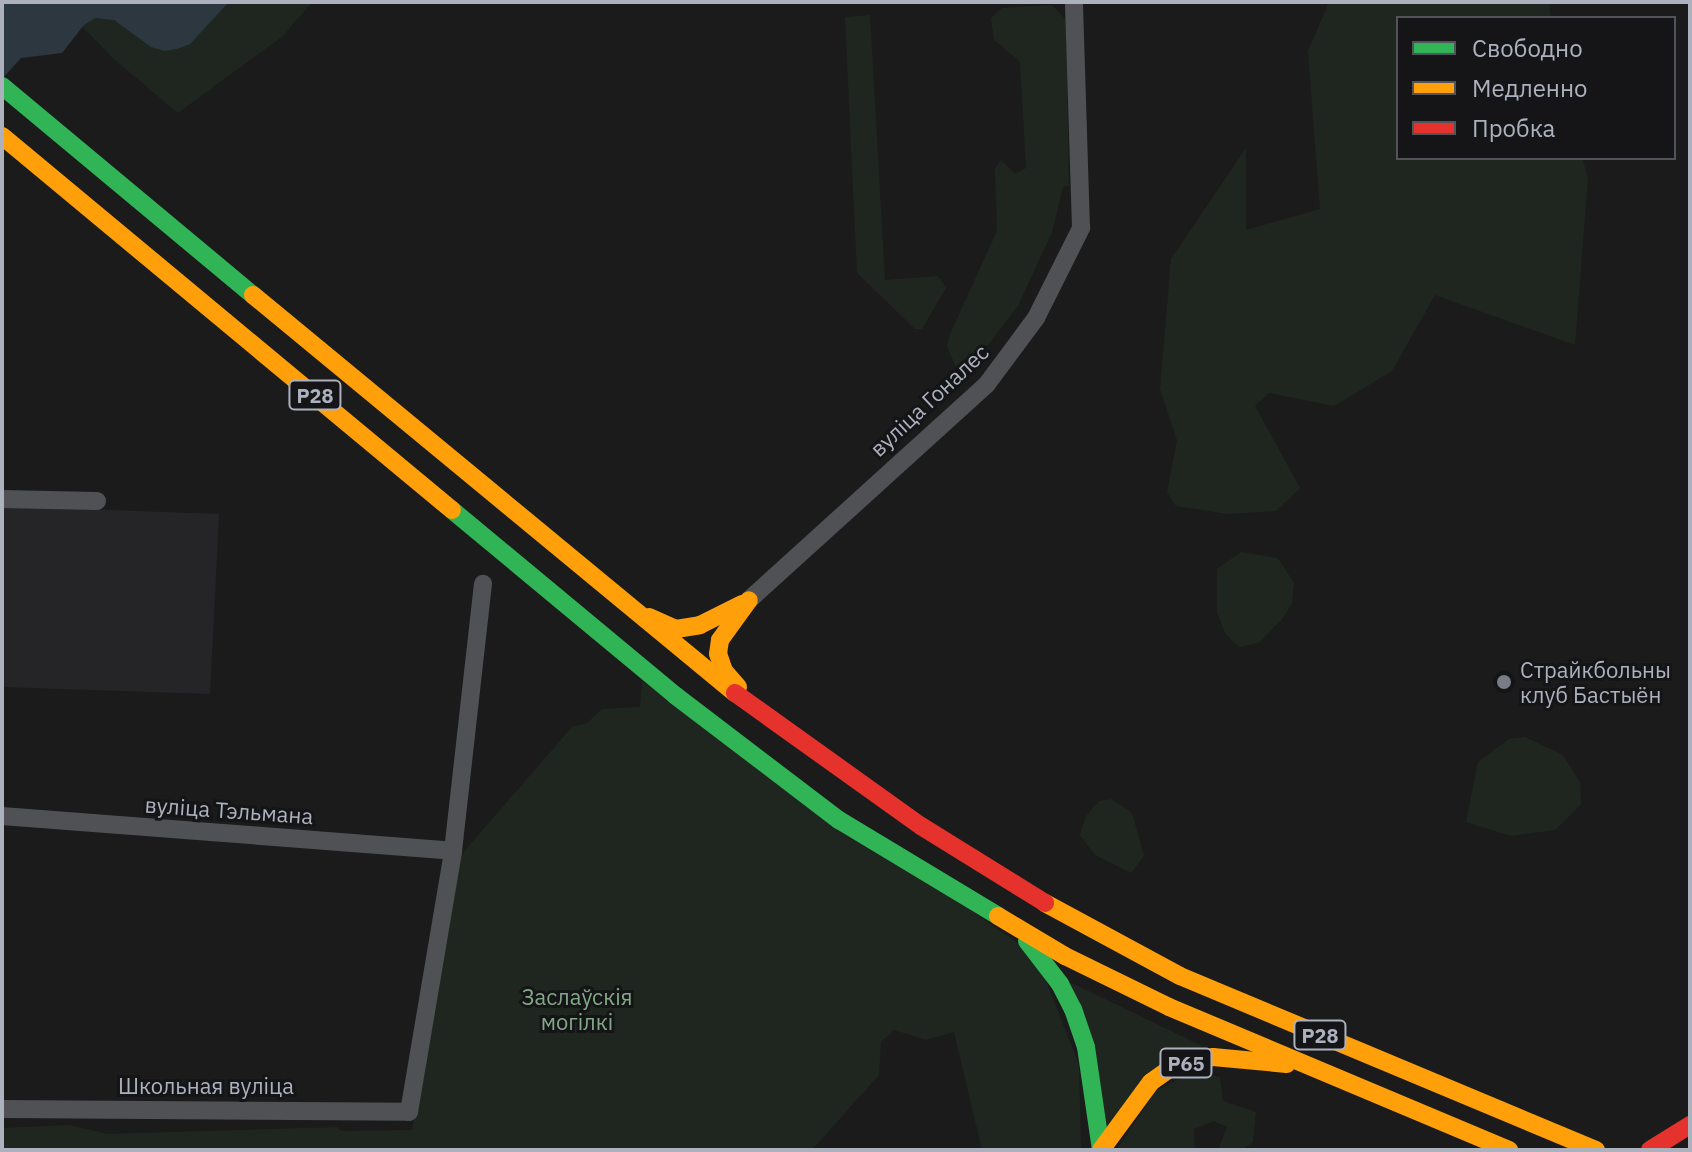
<!DOCTYPE html>
<meta charset="utf-8">
<style>
body{margin:0}
#map{position:relative;width:1692px;height:1152px;overflow:hidden;background:#1b1b1c;font-family:"IBM Plex Sans",sans-serif}
div>[style]{position:absolute}
.built>*{inset:0;background:#252528}
.green>*{inset:0;background:#1f2620}
.water>*{inset:0;background:#2d373f}
.street>*{height:18px;margin:-9px;padding:0 9px;transform-origin:9px;border-radius:9px;background:#4f5155}
.fast>*{height:18px;margin:-9px;padding:0 9px;transform-origin:9px;border-radius:9px;background:#30b455}
.slow>*{height:18px;margin:-9px;padding:0 9px;transform-origin:9px;border-radius:9px;background:#ff9f0a}
.jam>*{height:18px;margin:-9px;padding:0 9px;transform-origin:9px;border-radius:9px;background:#e5322d}
.dots>*{width:22px;height:22px;translate:-50% -50%;box-sizing:border-box;border:4px solid #151518;border-radius:50%}
span{translate:-50% -50%;white-space:nowrap;text-align:center;line-height:1.15;-webkit-text-stroke:6px #151518;paint-order:stroke}
.shield-label span{padding:2px 6px;background:#151518;border:2px solid;border-radius:6px;-webkit-text-stroke-width:0}
.shield-label{font-size:20px;color:#acb1bd;font-weight:700}
.street-label{font-size:22px;color:#acb1bd}
.poi-label{font-size:22px;color:#acb1bd}
.left{translate:0 -50%;text-align:left}
.park-label{font-size:22px;color:#82a985}
.frame{position:absolute;inset:0;border:4px solid #acb1bd;pointer-events:none}
.legend{position:absolute;left:1396px;top:16px;width:280px;height:144px;box-sizing:border-box;background:#151518;border:2px solid #51535a;margin:0;padding:10px 14px;list-style:none;font-size:24px;color:#acb1bd}
.legend li{display:flex;align-items:center;gap:16px;height:40px}
.legend b{width:40px;border:2px solid #51535a}
</style>
<div id="map">
<div class="built">
<i style="clip-path:polygon(2px 506px,219px 514px,210px 694px,2px 687px)"></i>
</div>
<div class="green">
<i style="clip-path:polygon(58px 2px,312px 2px,283px 36px,178px 113px,114px 59px)"></i>
<i style="clip-path:polygon(1329px 2px,1549px 2px,1551px 18px,1398px 18px,1398px 158px,1582px 158px,1588px 177px,1575px 345px,1435px 295px,1392px 371px,1334px 406px,1269px 393px,1255px 406px,1300px 488px,1276px 511px,1228px 514px,1176px 506px,1167px 492px,1177px 440px,1160px 389px,1171px 259px,1246px 148px,1246px 230px,1320px 209px,1308px 51px)"></i>
<i style="clip-path:polygon(1052px 5px,1066px 20px,1069px 186px,1063px 187px,1052px 232px,1018px 306px,967px 372px,956px 367px,947px 346px,950px 334px,997px 231px,995px 168px,1001px 160px,1015px 174px,1026px 168px,1020px 62px,994px 40px,991px 18px,1002px 8px)"></i>
<i style="clip-path:polygon(870px 15px,885px 280px,938px 276px,946px 288px,922px 329px,915px 329px,857px 273px,845px 17px)"></i>
<i style="clip-path:polygon(1241px 552px,1278px 558px,1294px 583px,1292px 603px,1283px 618px,1259px 643px,1239px 647px,1225px 633px,1217px 612px,1217px 569px)"></i>
<i style="clip-path:polygon(642px 681px,1022px 946px,1039px 963px,1079px 1065px,1081px 1150px,982px 1150px,954px 1032px,926px 1040px,894px 1030px,881px 1042px,879px 1075px,812px 1150px,2px 1150px,2px 1128px,70px 1125px,107px 1134px,337px 1127px,341px 1131px,412px 1130px,461px 855px,572px 727px,587px 723px,602px 709px,640px 707px)"></i>
<i style="clip-path:polygon(1525px 737px,1563px 755px,1580px 782px,1581px 804px,1555px 830px,1511px 836px,1466px 822px,1478px 762px,1509px 739px)"></i>
<i style="clip-path:polygon(1111px 799px,1132px 813px,1144px 856px,1131px 873px,1095px 855px,1080px 835px,1086px 816px,1099px 801px)"></i>
<i style="clip-path:polygon(1064px 979px,1202px 1046px,1107px 1128px)"></i>
<i style="clip-path:polygon(1195px 1071px,1220px 1077px,1223px 1101px,1256px 1112px,1253px 1142px,1242px 1150px,1218px 1150px,1227px 1127px,1214px 1121px,1194px 1129px,1195px 1150px,1116px 1150px,1157px 1090px)"></i>
</div>
<div class="water">
<i style="clip-path:polygon(2px 2px,229px 2px,190px 44px,177px 49px,164px 51px,151px 47px,114px 20px,95px 18px,84px 25px,62px 53px,21px 58px,2px 79px)"></i>
</div>
<div class="street">
<i style="left:2px;top:499px;width:95px;rotate:1.2deg"></i>
<i style="left:749px;top:600px;width:321px;rotate:-42.2deg"></i>
<i style="left:987px;top:384px;width:82px;rotate:-53.4deg"></i>
<i style="left:1036px;top:318px;width:101px;rotate:-63.4deg"></i>
<i style="left:1081px;top:228px;width:226px;rotate:-91.8deg"></i>
<i style="left:2px;top:816px;width:452px;rotate:4.4deg"></i>
<i style="left:2px;top:1109px;width:407px;rotate:0.4deg"></i>
<i style="left:409px;top:1112px;width:265px;rotate:-80.4deg"></i>
<i style="left:453px;top:851px;width:269px;rotate:-83.6deg"></i>
</div>
<div class="fast">
<i style="left:2px;top:86px;width:327px;rotate:39.8deg"></i>
<i style="left:452px;top:510px;width:291px;rotate:39.7deg"></i>
<i style="left:676px;top:696px;width:205px;rotate:37.3deg"></i>
<i style="left:839px;top:820px;width:186px;rotate:31.1deg"></i>
<i style="left:1027px;top:941px;width:54px;rotate:52.5deg"></i>
<i style="left:1060px;top:984px;width:28px;rotate:63deg"></i>
<i style="left:1073px;top:1009px;width:40px;rotate:71.1deg"></i>
<i style="left:1086px;top:1047px;width:104px;rotate:81.7deg"></i>
</div>
<div class="slow">
<i style="left:2px;top:136px;width:585px;rotate:39.73deg"></i>
<i style="left:253px;top:295px;width:625px;rotate:39.55deg"></i>
<i style="left:649px;top:617px;width:30px;rotate:24deg"></i>
<i style="left:676px;top:629px;width:24px;rotate:-9deg"></i>
<i style="left:700px;top:625px;width:47px;rotate:-26.6deg"></i>
<i style="left:738px;top:687px;width:21px;rotate:-131deg"></i>
<i style="left:724px;top:671px;width:18px;rotate:-109deg"></i>
<i style="left:718px;top:654px;width:14px;rotate:-82deg"></i>
<i style="left:720px;top:640px;width:49px;rotate:-54.1deg"></i>
<i style="left:1045px;top:903px;width:153px;rotate:28.4deg"></i>
<i style="left:1180px;top:976px;width:451px;rotate:22.7deg"></i>
<i style="left:998px;top:916px;width:78px;rotate:30.8deg"></i>
<i style="left:1065px;top:956px;width:116px;rotate:26.1deg"></i>
<i style="left:1169px;top:1007px;width:369px;rotate:22.8deg"></i>
<i style="left:1101px;top:1150px;width:84px;rotate:-53.7deg"></i>
<i style="left:1151px;top:1082px;width:24px;rotate:-35deg"></i>
<i style="left:1171px;top:1068px;width:43px;rotate:-14.7deg"></i>
<i style="left:1213px;top:1057px;width:74px;rotate:5.4deg"></i>
</div>
<div class="jam">
<i style="left:735px;top:693px;width:229px;rotate:35.6deg"></i>
<i style="left:921px;top:826px;width:146px;rotate:31.8deg"></i>
<i style="left:1650px;top:1150px;width:47px;rotate:-32deg"></i>
</div>
<div class="dots">
<i style="left:1504px;top:682px;background:#797c85"></i>
</div>
<div class="shield-label">
<span style="left:315px;top:395px">Р28</span>
<span style="left:1320px;top:1035px">Р28</span>
<span style="left:1186px;top:1063px">Р65</span>
</div>
<div class="street-label">
<span style="left:929px;top:400px;rotate:-43deg">вуліца Гоналес</span>
<span style="left:229px;top:810px;rotate:4deg">вуліца Тэльмана</span>
<span style="left:206px;top:1086px">Школьная вуліца</span>
</div>
<div class="poi-label">
<span class="left" style="left:1520px;top:682px">Страйкбольны<br>клуб Бастыён</span>
</div>
<div class="park-label">
<span style="left:577px;top:1009px">Заслаўскія<br>могілкі</span>
</div>
<div class="frame"></div>
<ul class="legend">
<li><b style="height:10px;background:#30b455"></b>Свободно</li>
<li><b style="height:10px;background:#ff9f0a"></b>Медленно</li>
<li><b style="height:10px;background:#e5322d"></b>Пробка</li>
</ul>
</div>
